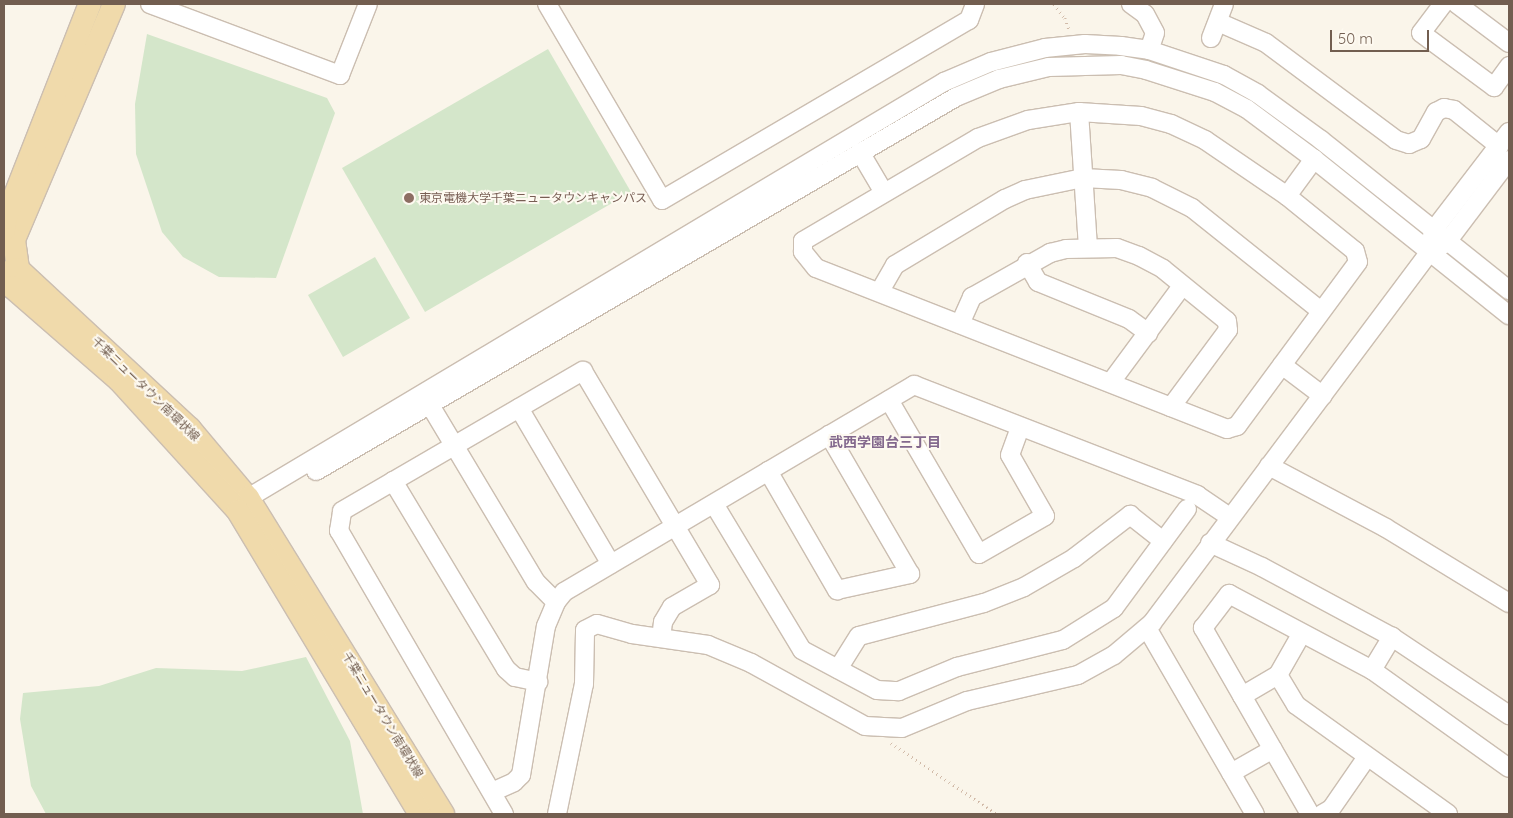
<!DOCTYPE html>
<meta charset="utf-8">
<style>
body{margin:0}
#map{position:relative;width:1513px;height:818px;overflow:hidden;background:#faf5ea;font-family:Quicksand,"Noto Sans JP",sans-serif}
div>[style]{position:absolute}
.green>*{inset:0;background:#d4e6ca}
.path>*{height:2.5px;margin-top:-1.25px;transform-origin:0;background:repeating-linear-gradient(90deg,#d1baa8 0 1px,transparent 0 5px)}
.roads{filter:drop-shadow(1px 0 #cbbeb1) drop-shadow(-1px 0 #cbbeb1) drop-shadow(0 1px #cbbeb1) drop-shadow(0 -1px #cbbeb1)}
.minor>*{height:18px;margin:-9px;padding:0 9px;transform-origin:9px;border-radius:9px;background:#fff}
.major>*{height:22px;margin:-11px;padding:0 11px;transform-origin:11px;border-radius:11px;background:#f0daab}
.dots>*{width:14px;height:14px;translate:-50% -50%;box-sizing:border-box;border:2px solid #fdf9f0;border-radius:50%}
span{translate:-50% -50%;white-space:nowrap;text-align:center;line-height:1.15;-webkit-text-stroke:4px #fdf9f0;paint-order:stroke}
.education-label{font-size:12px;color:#785e54}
.left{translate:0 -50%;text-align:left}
.street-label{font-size:12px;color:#725e50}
.neighbourhood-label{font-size:14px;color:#83688d;font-weight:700}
.frame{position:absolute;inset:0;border:5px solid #725e50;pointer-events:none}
.scale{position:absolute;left:1330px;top:30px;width:99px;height:22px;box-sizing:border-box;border:2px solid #725e50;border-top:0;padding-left:6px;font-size:15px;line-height:18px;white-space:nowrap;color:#725e50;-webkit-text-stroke:4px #fdf9f0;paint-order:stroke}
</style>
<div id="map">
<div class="green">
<i style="clip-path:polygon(147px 34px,327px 98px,335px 113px,276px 278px,219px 277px,183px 257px,162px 232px,136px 154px,135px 104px)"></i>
<i style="clip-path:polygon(548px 49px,631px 192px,425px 312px,342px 168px)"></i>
<i style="clip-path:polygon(375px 257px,410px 318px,343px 357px,308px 295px)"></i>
<i style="clip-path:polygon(306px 657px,350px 741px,363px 814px,46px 814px,31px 786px,20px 719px,23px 693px,99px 686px,156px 668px,242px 671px)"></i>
</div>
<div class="path">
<i style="left:1054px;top:4px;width:18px;rotate:52deg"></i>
<i style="left:1065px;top:18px;width:12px;rotate:70deg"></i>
<i style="left:891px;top:743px;width:128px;rotate:33.8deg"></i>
</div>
<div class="roads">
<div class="minor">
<i style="left:150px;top:4px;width:203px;rotate:20.5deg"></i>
<i style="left:340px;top:75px;width:76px;rotate:-68.5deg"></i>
<i style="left:547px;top:4px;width:227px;rotate:59.6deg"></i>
<i style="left:662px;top:200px;width:356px;rotate:-30.4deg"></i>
<i style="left:969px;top:20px;width:17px;rotate:-69deg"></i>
<i style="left:1131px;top:4px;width:17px;rotate:36deg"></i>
<i style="left:1145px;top:14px;width:21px;rotate:62deg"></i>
<i style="left:1155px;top:33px;width:18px;rotate:109deg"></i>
<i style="left:1443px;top:4px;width:36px;rotate:127deg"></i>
<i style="left:1421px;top:33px;width:91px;rotate:36.5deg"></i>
<i style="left:1494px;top:87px;width:26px;rotate:-54deg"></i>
<i style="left:1457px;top:4px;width:65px;rotate:36.9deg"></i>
<i style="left:1218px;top:22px;width:52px;rotate:23.6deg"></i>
<i style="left:1266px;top:43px;width:162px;rotate:36.7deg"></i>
<i style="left:1396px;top:140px;width:14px;rotate:17deg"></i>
<i style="left:1409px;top:144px;width:13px;rotate:-23deg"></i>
<i style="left:1421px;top:139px;width:31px;rotate:-61deg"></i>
<i style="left:1436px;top:112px;width:9px;rotate:-27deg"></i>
<i style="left:1444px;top:108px;width:10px;rotate:11deg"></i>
<i style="left:1454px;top:110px;width:58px;rotate:38.7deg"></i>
<i style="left:1211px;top:38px;width:36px;rotate:-69deg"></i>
<i style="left:1079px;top:112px;width:62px;rotate:3.7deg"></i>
<i style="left:1141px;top:116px;width:31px;rotate:15deg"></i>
<i style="left:1171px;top:124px;width:38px;rotate:25deg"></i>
<i style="left:1205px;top:140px;width:99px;rotate:34.3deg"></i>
<i style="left:1287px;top:196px;width:87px;rotate:39deg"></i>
<i style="left:1355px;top:251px;width:11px;rotate:75deg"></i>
<i style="left:1358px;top:262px;width:204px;rotate:126.4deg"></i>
<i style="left:1237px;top:426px;width:10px;rotate:163deg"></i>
<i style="left:1227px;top:429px;width:441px;rotate:-158.6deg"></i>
<i style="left:816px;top:268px;width:21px;rotate:-129deg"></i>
<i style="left:803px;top:252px;width:11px;rotate:-90deg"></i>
<i style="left:803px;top:241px;width:203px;rotate:-30.5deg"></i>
<i style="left:978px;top:138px;width:53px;rotate:-19.8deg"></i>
<i style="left:1028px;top:120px;width:52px;rotate:-8.9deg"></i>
<i style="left:1079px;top:112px;width:135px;rotate:86.2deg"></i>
<i style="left:860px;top:152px;width:45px;rotate:59.5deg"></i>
<i style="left:1287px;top:196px;width:46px;rotate:-53.9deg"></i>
<i style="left:1431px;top:242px;width:11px;rotate:-80deg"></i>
<i style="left:1433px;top:231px;width:125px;rotate:-52.5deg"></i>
<i style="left:1027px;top:263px;width:22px;rotate:60deg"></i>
<i style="left:1038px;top:282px;width:98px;rotate:22.1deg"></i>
<i style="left:1129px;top:319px;width:24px;rotate:36deg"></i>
<i style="left:880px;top:291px;width:30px;rotate:-60deg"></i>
<i style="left:895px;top:265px;width:128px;rotate:-31deg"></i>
<i style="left:1005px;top:199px;width:22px;rotate:-24deg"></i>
<i style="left:1025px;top:190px;width:59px;rotate:-11.7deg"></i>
<i style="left:1083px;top:178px;width:38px;rotate:3deg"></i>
<i style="left:1121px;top:180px;width:32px;rotate:14deg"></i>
<i style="left:1152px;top:188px;width:45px;rotate:26.6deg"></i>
<i style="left:1192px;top:208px;width:165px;rotate:38.6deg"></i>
<i style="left:960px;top:324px;width:30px;rotate:-66deg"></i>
<i style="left:972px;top:297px;width:90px;rotate:-29.4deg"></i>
<i style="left:1050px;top:253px;width:16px;rotate:-14deg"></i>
<i style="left:1066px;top:249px;width:51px;rotate:-1.1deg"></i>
<i style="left:1117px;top:248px;width:23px;rotate:20deg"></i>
<i style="left:1139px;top:256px;width:27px;rotate:28deg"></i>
<i style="left:1163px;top:269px;width:82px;rotate:39.1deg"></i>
<i style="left:1227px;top:321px;width:9px;rotate:84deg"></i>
<i style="left:1228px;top:330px;width:96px;rotate:126.5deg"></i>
<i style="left:1282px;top:365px;width:51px;rotate:37.1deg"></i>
<i style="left:1111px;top:382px;width:119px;rotate:-53.5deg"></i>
<i style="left:424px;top:395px;width:218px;rotate:59.1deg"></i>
<i style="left:536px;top:582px;width:28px;rotate:45deg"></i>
<i style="left:889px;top:400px;width:178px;rotate:59.7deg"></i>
<i style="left:979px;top:554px;width:76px;rotate:-29.9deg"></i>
<i style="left:1045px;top:516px;width:70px;rotate:-119.8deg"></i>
<i style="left:1010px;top:455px;width:30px;rotate:-70deg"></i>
<i style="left:519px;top:408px;width:181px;rotate:59.5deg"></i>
<i style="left:1269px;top:466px;width:132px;rotate:27.9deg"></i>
<i style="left:1386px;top:528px;width:144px;rotate:31.4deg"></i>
<i style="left:316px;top:471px;width:741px;rotate:-30.3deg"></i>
<i style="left:956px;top:97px;width:47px;rotate:-22.7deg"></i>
<i style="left:999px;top:79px;width:51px;rotate:-13.5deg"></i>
<i style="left:1049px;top:67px;width:72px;rotate:-1.6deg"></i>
<i style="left:1121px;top:65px;width:25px;rotate:11deg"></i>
<i style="left:1146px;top:70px;width:72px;rotate:17.7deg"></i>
<i style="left:1215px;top:92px;width:36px;rotate:28deg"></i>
<i style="left:1247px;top:109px;width:84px;rotate:36.7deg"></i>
<i style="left:1314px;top:159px;width:250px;rotate:38.7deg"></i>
<i style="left:768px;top:471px;width:138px;rotate:59.9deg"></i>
<i style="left:837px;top:590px;width:75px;rotate:-12.4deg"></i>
<i style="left:910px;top:574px;width:161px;rotate:-120.2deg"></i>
<i style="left:393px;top:481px;width:219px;rotate:59deg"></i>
<i style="left:506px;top:669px;width:12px;rotate:42deg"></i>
<i style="left:515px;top:677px;width:24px;rotate:12deg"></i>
<i style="left:714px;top:504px;width:170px;rotate:58.9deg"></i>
<i style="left:802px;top:650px;width:85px;rotate:28.1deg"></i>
<i style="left:877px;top:690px;width:22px;rotate:3deg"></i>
<i style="left:899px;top:691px;width:63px;rotate:-22.5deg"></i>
<i style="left:957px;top:667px;width:109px;rotate:-14.3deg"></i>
<i style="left:1063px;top:640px;width:60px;rotate:-32.1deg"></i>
<i style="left:1114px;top:608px;width:123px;rotate:-53.6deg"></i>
<i style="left:241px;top:506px;width:11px;rotate:-49deg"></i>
<i style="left:248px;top:498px;width:811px;rotate:-30.87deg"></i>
<i style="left:944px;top:82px;width:51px;rotate:-23.1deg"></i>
<i style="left:991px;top:62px;width:56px;rotate:-14.5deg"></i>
<i style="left:1045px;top:48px;width:40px;rotate:-5.7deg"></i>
<i style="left:1085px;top:44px;width:36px;rotate:3deg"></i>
<i style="left:1121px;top:46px;width:28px;rotate:8deg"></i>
<i style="left:1149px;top:50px;width:79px;rotate:18.4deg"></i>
<i style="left:1224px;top:75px;width:39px;rotate:29deg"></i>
<i style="left:1258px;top:94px;width:78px;rotate:36.1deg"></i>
<i style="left:1321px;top:140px;width:241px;rotate:38.6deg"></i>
<i style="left:1210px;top:543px;width:57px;rotate:24.8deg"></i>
<i style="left:1262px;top:567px;width:148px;rotate:28.3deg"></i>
<i style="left:1392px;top:637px;width:141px;rotate:33.7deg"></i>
<i style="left:1147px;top:628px;width:215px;rotate:59.9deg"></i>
<i style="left:838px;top:669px;width:39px;rotate:-58deg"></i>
<i style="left:859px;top:636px;width:129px;rotate:-14.8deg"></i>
<i style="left:984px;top:603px;width:43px;rotate:-21.8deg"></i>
<i style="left:1024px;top:587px;width:58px;rotate:-30.1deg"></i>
<i style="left:1074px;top:558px;width:71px;rotate:-37.5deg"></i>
<i style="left:1130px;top:515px;width:42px;rotate:38.2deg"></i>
<i style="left:1372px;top:670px;width:39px;rotate:-59deg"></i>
<i style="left:1278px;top:675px;width:35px;rotate:59deg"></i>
<i style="left:1296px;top:705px;width:187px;rotate:35.6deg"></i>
<i style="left:1242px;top:696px;width:42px;rotate:-30.3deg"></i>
<i style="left:1278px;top:675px;width:48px;rotate:-60.3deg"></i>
<i style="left:1231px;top:773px;width:48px;rotate:-29.7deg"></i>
<i style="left:492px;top:792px;width:24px;rotate:-24deg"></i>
<i style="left:514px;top:782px;width:10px;rotate:-45deg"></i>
<i style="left:521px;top:775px;width:151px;rotate:-80.5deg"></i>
<i style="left:546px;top:626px;width:26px;rotate:-67deg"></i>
<i style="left:556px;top:602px;width:13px;rotate:-51deg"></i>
<i style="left:564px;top:592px;width:407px;rotate:-30.6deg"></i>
<i style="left:914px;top:385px;width:304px;rotate:21.2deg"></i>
<i style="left:1197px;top:495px;width:40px;rotate:34deg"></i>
<i style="left:504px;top:814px;width:328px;rotate:-120.2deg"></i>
<i style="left:339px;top:531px;width:20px;rotate:-81deg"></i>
<i style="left:342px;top:511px;width:279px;rotate:-30.2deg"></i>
<i style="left:583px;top:371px;width:249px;rotate:59.3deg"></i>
<i style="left:710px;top:585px;width:44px;rotate:149.9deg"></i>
<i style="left:672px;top:607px;width:17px;rotate:121deg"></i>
<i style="left:663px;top:622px;width:16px;rotate:97deg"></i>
<i style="left:557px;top:814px;width:133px;rotate:-78.3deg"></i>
<i style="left:584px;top:684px;width:54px;rotate:-88.9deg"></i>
<i style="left:585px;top:630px;width:13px;rotate:-27deg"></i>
<i style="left:597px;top:624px;width:36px;rotate:16deg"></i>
<i style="left:632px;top:634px;width:77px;rotate:8.2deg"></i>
<i style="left:708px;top:645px;width:47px;rotate:22.7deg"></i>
<i style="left:751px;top:663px;width:130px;rotate:28.9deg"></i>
<i style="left:865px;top:726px;width:37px;rotate:3deg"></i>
<i style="left:902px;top:728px;width:70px;rotate:-22.6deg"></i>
<i style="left:967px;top:701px;width:114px;rotate:-13.2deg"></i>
<i style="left:1078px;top:675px;width:41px;rotate:-29.1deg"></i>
<i style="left:1114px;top:655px;width:50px;rotate:-40.1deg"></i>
<i style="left:1152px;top:623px;width:462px;rotate:-53.2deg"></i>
<i style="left:1429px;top:253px;width:21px;rotate:-31deg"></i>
<i style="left:1447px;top:242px;width:103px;rotate:-52.9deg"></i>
<i style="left:1310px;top:814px;width:215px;rotate:-119.9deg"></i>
<i style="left:1203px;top:628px;width:43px;rotate:-52.6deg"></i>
<i style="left:1229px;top:594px;width:162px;rotate:28deg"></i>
<i style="left:1372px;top:670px;width:168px;rotate:35.6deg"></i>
<i style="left:1322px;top:814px;width:10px;rotate:-29deg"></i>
<i style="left:1331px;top:809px;width:63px;rotate:-55.3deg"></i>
</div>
<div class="major">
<i style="left:114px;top:4px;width:256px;rotate:113deg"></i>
<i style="left:14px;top:240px;width:29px;rotate:82deg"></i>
<i style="left:18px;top:269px;width:235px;rotate:42.9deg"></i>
<i style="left:190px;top:429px;width:90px;rotate:50deg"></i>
<i style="left:248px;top:498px;width:371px;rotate:58.3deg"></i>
<i style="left:4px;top:230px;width:12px;rotate:-81deg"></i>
<i style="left:6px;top:218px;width:230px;rotate:-68.6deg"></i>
<i style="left:4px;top:272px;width:17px;rotate:62deg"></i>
<i style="left:12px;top:287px;width:142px;rotate:41deg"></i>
<i style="left:119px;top:380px;width:177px;rotate:47.7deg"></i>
<i style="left:238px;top:511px;width:353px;rotate:59deg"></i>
</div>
</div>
<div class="dots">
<i style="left:409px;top:198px;background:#8d6e63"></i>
</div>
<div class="education-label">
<span class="left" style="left:419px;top:198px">東京電機大学千葉ニュータウンキャンパス</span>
</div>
<div class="street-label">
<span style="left:146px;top:389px;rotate:44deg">千葉ニュータウン南環状線</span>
<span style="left:383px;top:715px;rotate:59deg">千葉ニュータウン南環状線</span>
</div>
<div class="neighbourhood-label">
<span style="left:885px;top:442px">武西学園台三丁目</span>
</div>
<div class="frame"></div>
<div class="scale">50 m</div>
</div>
